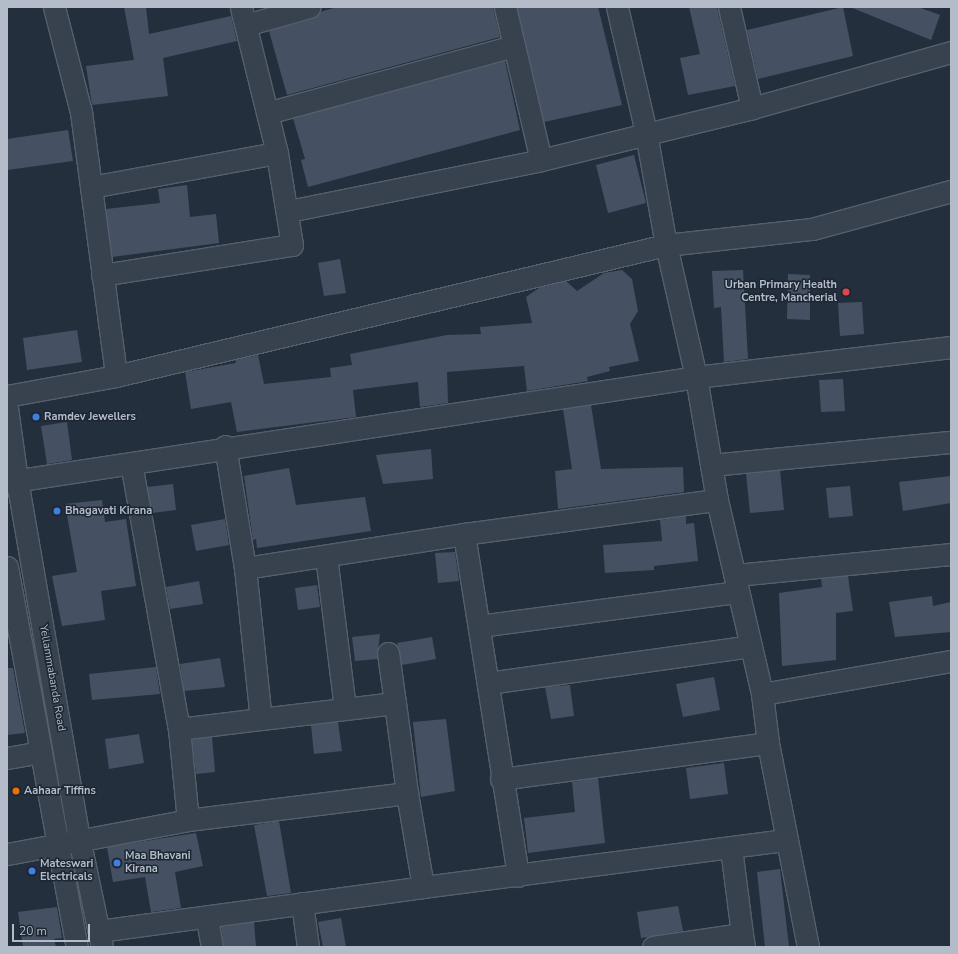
<!DOCTYPE html>
<style>
body{margin:0}
#map{position:relative;width:958px;height:954px;overflow:hidden;background:#242f3e;font-family:"Nunito Sans",sans-serif}
div>[style]{position:absolute}
.building>*{inset:0;background:#455162}
.roads{filter:drop-shadow(1px 0 #565f6c) drop-shadow(-1px 0 #565f6c) drop-shadow(0 1px #565f6c) drop-shadow(0 -1px #565f6c)}
.street>*{height:21px;margin:-10.5px;padding:0 10.5px;transform-origin:10.5px;border-radius:10.5px;background:#38414e}
.dots>*{width:11px;height:11px;translate:-50% -50%;box-sizing:border-box;border:2px solid #1d2633;border-radius:50%}
span{translate:-50% -50%;white-space:nowrap;text-align:center;line-height:1.15;-webkit-text-stroke:3px #1d2633;paint-order:stroke}
.poi-label{font-size:11px;color:#b4bcc9;font-weight:700}
.right{translate:-100% -50%;text-align:right}
.left{translate:0 -50%;text-align:left}
.street-label{font-size:11px;color:#b4bcc9}
.frame{position:absolute;inset:0;border:8px solid #b4bcc9;pointer-events:none}
.scale{position:absolute;left:12px;top:924px;width:78px;height:18px;box-sizing:border-box;border:2px solid #b4bcc9;border-top:0;padding-left:5px;font-size:12px;line-height:14px;white-space:nowrap;color:#b4bcc9;-webkit-text-stroke:3px #1d2633;paint-order:stroke}
</style>
<div id="map">
<div class="building">
<i style="clip-path:polygon(124px 7px,146px 7px,149px 34px,231px 16px,237px 41px,163px 58px,168px 96px,92px 105px,86px 66px,134px 60px)"></i>
<i style="clip-path:polygon(337px 7px,493px 7px,500px 37px,287px 95px,269px 31px,312px 19px,320px 12px)"></i>
<i style="clip-path:polygon(517px 7px,598px 7px,622px 105px,544px 122px)"></i>
<i style="clip-path:polygon(689px 7px,717px 7px,735px 86px,688px 95px,680px 58px,700px 54px)"></i>
<i style="clip-path:polygon(843px 7px,853px 56px,758px 79px,747px 30px)"></i>
<i style="clip-path:polygon(850px 7px,918px 7px,940px 15px,931px 40px)"></i>
<i style="clip-path:polygon(505px 61px,520px 130px,308px 187px,301px 160px,305px 159px,293px 118px)"></i>
<i style="clip-path:polygon(68px 130px,73px 161px,7px 170px,7px 139px)"></i>
<i style="clip-path:polygon(634px 155px,646px 203px,608px 213px,596px 165px)"></i>
<i style="clip-path:polygon(187px 185px,190px 217px,216px 214px,219px 243px,112px 257px,106px 209px,160px 203px,158px 189px)"></i>
<i style="clip-path:polygon(340px 259px,346px 293px,324px 296px,318px 263px)"></i>
<i style="clip-path:polygon(622px 270px,632px 279px,638px 311px,630px 324px,639px 361px,609px 367px,610px 371px,587px 377px,588px 381px,527px 391px,524px 366px,447px 372px,448px 403px,420px 407px,418px 382px,353px 390px,356px 417px,237px 432px,231px 402px,191px 409px,185px 372px,236px 363px,235px 360px,258px 355px,264px 384px,331px 377px,330px 368px,352px 365px,350px 354px,447px 335px,481px 334px,480px 327px,532px 323px,526px 297px,539px 288px,566px 281px,577px 291px,604px 273px)"></i>
<i style="clip-path:polygon(743px 270px,748px 359px,724px 362px,721px 307px,714px 308px,712px 271px)"></i>
<i style="clip-path:polygon(788px 274px,810px 275px,810px 320px,787px 319px)"></i>
<i style="clip-path:polygon(862px 302px,864px 334px,840px 336px,838px 303px)"></i>
<i style="clip-path:polygon(77px 330px,82px 362px,27px 370px,23px 338px)"></i>
<i style="clip-path:polygon(843px 379px,845px 411px,821px 412px,819px 380px)"></i>
<i style="clip-path:polygon(591px 405px,601px 469px,683px 467px,684px 492px,558px 509px,555px 471px,572px 469px,563px 409px)"></i>
<i style="clip-path:polygon(67px 422px,72px 460px,47px 464px,41px 426px)"></i>
<i style="clip-path:polygon(431px 449px,433px 479px,383px 484px,376px 455px)"></i>
<i style="clip-path:polygon(289px 468px,296px 505px,365px 497px,371px 531px,257px 548px,256px 539px,253px 540px,244px 476px)"></i>
<i style="clip-path:polygon(780px 470px,784px 510px,750px 513px,746px 474px)"></i>
<i style="clip-path:polygon(951px 476px,951px 503px,903px 511px,899px 482px)"></i>
<i style="clip-path:polygon(173px 484px,176px 510px,152px 513px,147px 487px)"></i>
<i style="clip-path:polygon(850px 486px,853px 516px,829px 518px,826px 488px)"></i>
<i style="clip-path:polygon(102px 500px,105px 522px,126px 519px,136px 586px,101px 591px,105px 620px,62px 626px,52px 576px,77px 572px,65px 504px)"></i>
<i style="clip-path:polygon(686px 516px,686px 524px,694px 523px,698px 561px,654px 566px,654px 570px,605px 573px,603px 545px,662px 541px,660px 520px)"></i>
<i style="clip-path:polygon(225px 519px,229px 545px,196px 551px,191px 525px)"></i>
<i style="clip-path:polygon(455px 552px,459px 581px,438px 583px,435px 553px)"></i>
<i style="clip-path:polygon(848px 576px,853px 611px,836px 613px,836px 660px,782px 666px,779px 593px,822px 587px,821px 579px)"></i>
<i style="clip-path:polygon(199px 581px,203px 604px,170px 609px,166px 587px)"></i>
<i style="clip-path:polygon(317px 585px,320px 607px,298px 610px,295px 588px)"></i>
<i style="clip-path:polygon(932px 596px,933px 606px,951px 602px,951px 632px,895px 637px,889px 602px)"></i>
<i style="clip-path:polygon(380px 634px,377px 659px,355px 661px,352px 637px)"></i>
<i style="clip-path:polygon(432px 637px,436px 659px,402px 665px,397px 643px)"></i>
<i style="clip-path:polygon(220px 658px,225px 687px,184px 691px,180px 664px)"></i>
<i style="clip-path:polygon(156px 667px,160px 694px,92px 700px,89px 674px)"></i>
<i style="clip-path:polygon(7px 668px,13px 668px,25px 733px,7px 735px)"></i>
<i style="clip-path:polygon(714px 677px,720px 710px,683px 717px,676px 684px)"></i>
<i style="clip-path:polygon(570px 685px,574px 716px,551px 719px,545px 687px)"></i>
<i style="clip-path:polygon(446px 719px,455px 791px,421px 797px,413px 722px)"></i>
<i style="clip-path:polygon(338px 722px,342px 751px,314px 754px,311px 725px)"></i>
<i style="clip-path:polygon(139px 734px,144px 763px,109px 769px,105px 739px)"></i>
<i style="clip-path:polygon(212px 737px,215px 772px,196px 774px,192px 739px)"></i>
<i style="clip-path:polygon(724px 763px,728px 794px,690px 799px,686px 768px)"></i>
<i style="clip-path:polygon(598px 778px,605px 843px,528px 853px,524px 818px,575px 812px,572px 782px)"></i>
<i style="clip-path:polygon(279px 821px,291px 893px,267px 896px,254px 825px)"></i>
<i style="clip-path:polygon(196px 833px,203px 866px,175px 872px,181px 908px,151px 912px,145px 877px,113px 882px,107px 847px)"></i>
<i style="clip-path:polygon(780px 869px,789px 947px,765px 947px,757px 872px)"></i>
<i style="clip-path:polygon(678px 906px,683px 931px,641px 938px,637px 912px)"></i>
<i style="clip-path:polygon(57px 907px,62px 938px,54px 939px,56px 947px,23px 947px,18px 912px)"></i>
<i style="clip-path:polygon(341px 918px,346px 947px,323px 947px,318px 922px)"></i>
<i style="clip-path:polygon(254px 922px,256px 947px,224px 947px,221px 927px)"></i>
</div>
<div class="roads">
<div class="street">
<i style="left:54px;top:7px;width:108px;rotate:75.6deg"></i>
<i style="left:81px;top:112px;width:266px;rotate:82.4deg"></i>
<i style="left:505px;top:7px;width:157px;rotate:76.8deg"></i>
<i style="left:617px;top:7px;width:129px;rotate:77deg"></i>
<i style="left:646px;top:133px;width:114px;rotate:79.9deg"></i>
<i style="left:666px;top:245px;width:135px;rotate:77.2deg"></i>
<i style="left:696px;top:377px;width:257px;rotate:-6.7deg"></i>
<i style="left:729px;top:7px;width:104px;rotate:77.2deg"></i>
<i style="left:246px;top:25px;width:66px;rotate:-15.9deg"></i>
<i style="left:267px;top:113px;width:256px;rotate:-15.2deg"></i>
<i style="left:91px;top:187px;width:189px;rotate:-10.4deg"></i>
<i style="left:277px;top:153px;width:150px;rotate:-103.9deg"></i>
<i style="left:289px;top:211px;width:257px;rotate:-11.4deg"></i>
<i style="left:541px;top:160px;width:217px;rotate:-13.8deg"></i>
<i style="left:752px;top:108px;width:207px;rotate:-15.7deg"></i>
<i style="left:102px;top:275px;width:192px;rotate:-9deg"></i>
<i style="left:292px;top:245px;width:93px;rotate:-99.3deg"></i>
<i style="left:7px;top:396px;width:111px;rotate:-10.4deg"></i>
<i style="left:116px;top:376px;width:565px;rotate:-13.4deg"></i>
<i style="left:666px;top:245px;width:147px;rotate:-6.3deg"></i>
<i style="left:812px;top:229px;width:144px;rotate:-15.3deg"></i>
<i style="left:7px;top:408px;width:73px;rotate:82.1deg"></i>
<i style="left:17px;top:480px;width:363px;rotate:80.2deg"></i>
<i style="left:79px;top:838px;width:111px;rotate:78.1deg"></i>
<i style="left:225px;top:446px;width:124px;rotate:80.7deg"></i>
<i style="left:245px;top:568px;width:152px;rotate:84deg"></i>
<i style="left:261px;top:719px;width:135px;rotate:-6.8deg"></i>
<i style="left:395px;top:703px;width:91px;rotate:82.4deg"></i>
<i style="left:131px;top:463px;width:270px;rotate:79.8deg"></i>
<i style="left:179px;top:729px;width:91px;rotate:84.4deg"></i>
<i style="left:188px;top:820px;width:221px;rotate:-7deg"></i>
<i style="left:407px;top:793px;width:95px;rotate:80.3deg"></i>
<i style="left:423px;top:887px;width:367px;rotate:-7.4deg"></i>
<i style="left:711px;top:465px;width:241px;rotate:-5.5deg"></i>
<i style="left:7px;top:482px;width:697px;rotate:-8.66deg"></i>
<i style="left:696px;top:377px;width:125px;rotate:80.3deg"></i>
<i style="left:717px;top:500px;width:199px;rotate:76.9deg"></i>
<i style="left:762px;top:694px;width:49px;rotate:83deg"></i>
<i style="left:768px;top:743px;width:208px;rotate:78.9deg"></i>
<i style="left:464px;top:534px;width:346px;rotate:81deg"></i>
<i style="left:326px;top:556px;width:154px;rotate:82.9deg"></i>
<i style="left:7px;top:567px;width:386px;rotate:79.6deg"></i>
<i style="left:245px;top:568px;width:222px;rotate:-8.8deg"></i>
<i style="left:464px;top:534px;width:255px;rotate:-7.7deg"></i>
<i style="left:736px;top:575px;width:216px;rotate:-5.6deg"></i>
<i style="left:479px;top:626px;width:261px;rotate:-7.5deg"></i>
<i style="left:388px;top:653px;width:50px;rotate:82deg"></i>
<i style="left:488px;top:683px;width:265px;rotate:-8deg"></i>
<i style="left:762px;top:694px;width:192px;rotate:-9.9deg"></i>
<i style="left:179px;top:729px;width:83px;rotate:-7deg"></i>
<i style="left:7px;top:758px;width:34px;rotate:-10deg"></i>
<i style="left:501px;top:779px;width:269px;rotate:-7.7deg"></i>
<i style="left:731px;top:848px;width:87px;rotate:82.7deg"></i>
<i style="left:7px;top:854px;width:184px;rotate:-10.6deg"></i>
<i style="left:302px;top:903px;width:44px;rotate:82.2deg"></i>
<i style="left:207px;top:919px;width:28px;rotate:80deg"></i>
<i style="left:99px;top:931px;width:327px;rotate:-7.7deg"></i>
<i style="left:653px;top:947px;width:90px;rotate:-8.3deg"></i>
<i style="left:742px;top:934px;width:13px;rotate:81deg"></i>
</div>
</div>
<div class="dots">
<i style="left:846px;top:292px;background:#e0444e"></i>
<i style="left:36px;top:417px;background:#3f7fe0"></i>
<i style="left:57px;top:511px;background:#3f7fe0"></i>
<i style="left:16px;top:791px;background:#e8710a"></i>
<i style="left:117px;top:863px;background:#3f7fe0"></i>
<i style="left:32px;top:871px;background:#3f7fe0"></i>
</div>
<div class="poi-label">
<span class="right" style="left:837px;top:292px">Urban Primary Health<br>Centre, Mancherial</span>
<span class="left" style="left:44px;top:417px">Ramdev Jewellers</span>
<span class="left" style="left:65px;top:511px">Bhagavati Kirana</span>
<span class="left" style="left:24px;top:791px">Aahaar Tiffins</span>
<span class="left" style="left:125px;top:863px">Maa Bhavani<br>Kirana</span>
<span class="left" style="left:40px;top:871px">Mateswari<br>Electricals</span>
</div>
<div class="street-label">
<span style="left:52px;top:678px;rotate:80deg">Yellammabanda Road</span>
</div>
<div class="frame"></div>
<div class="scale">20 m</div>
</div>
